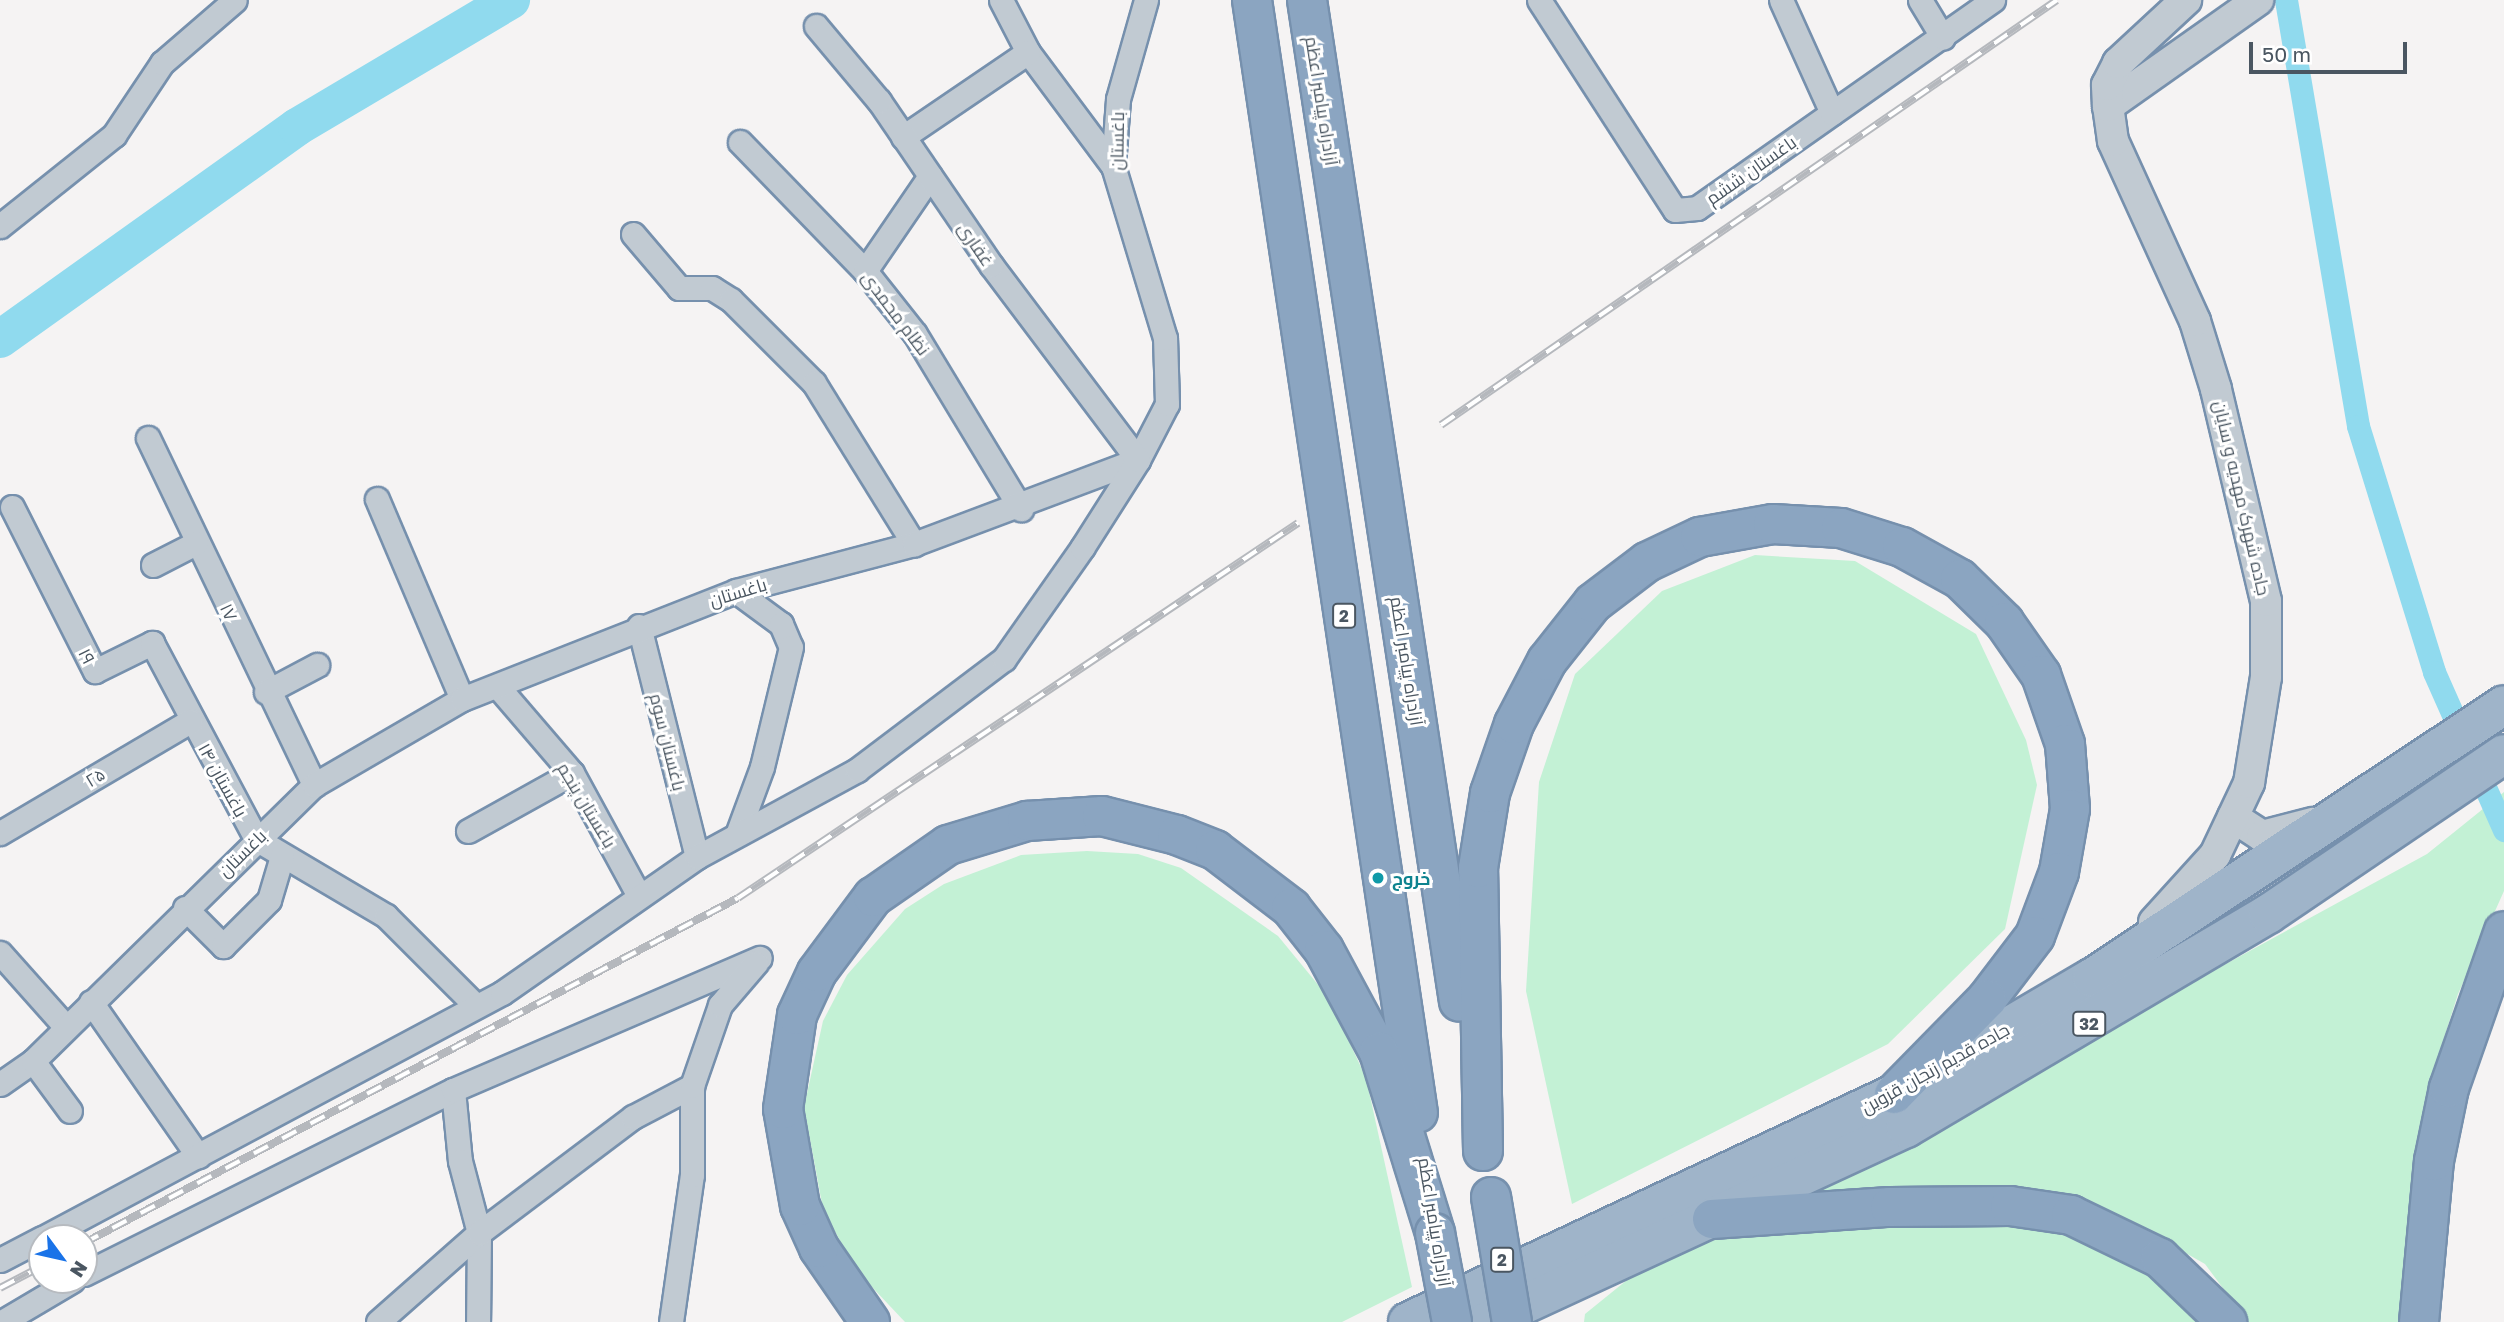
<!DOCTYPE html>
<meta charset="utf-8">
<style>
body{margin:0}
#map{position:relative;width:2504px;height:1322px;overflow:hidden;background:#f5f3f3;font-family:"Golos Text",Cairo,sans-serif}
div>[style]{position:absolute}
.green>*{inset:0;background:#c3f1d5}
.canal>*{height:23px;margin:-11.5px;padding:0 11.5px;transform-origin:11.5px;border-radius:11.5px;background:#90daee}
.river>*{height:38px;margin:-19px;padding:0 19px;transform-origin:19px;border-radius:19px;background:#90daee}
.roads{filter:drop-shadow(2px 0 #7690ad) drop-shadow(-2px 0 #7690ad) drop-shadow(0 2px #7690ad) drop-shadow(0 -2px #7690ad)}
.minor>*{height:23px;margin:-11.5px;padding:0 11.5px;transform-origin:11.5px;border-radius:11.5px;background:#c1cad2}
.tertiary>*{height:30px;margin:-15px;padding:0 15px;transform-origin:15px;border-radius:15px;background:#c1cad2}
.trunk>*{height:38px;margin:-19px;padding:0 19px;transform-origin:19px;border-radius:19px;background:#9fb4c9}
.motorway>*{height:38px;margin:-19px;padding:0 19px;transform-origin:19px;border-radius:19px;background:#8ba5c1}
.rail>*{height:8px;margin-top:-4px;transform-origin:0;background:repeating-linear-gradient(90deg,#fff 0 16px,#b5b8bd 0 32px);box-sizing:border-box;border-block:2px solid #b5b8bd}
.bridges{filter:drop-shadow(2px 0 #7690ad) drop-shadow(-2px 0 #7690ad) drop-shadow(0 2px #7690ad) drop-shadow(0 -2px #7690ad)}
.motorway-bridge>*{height:38px;margin:-19px;padding:0 19px;transform-origin:19px;border-radius:19px;background:#8ba5c1}
.dots>*{width:19px;height:19px;translate:-50% -50%;box-sizing:border-box;border:4px solid #fff;border-radius:50%}
span{translate:-50% -50%;white-space:nowrap;text-align:center;line-height:1.15;-webkit-text-stroke:6px #fff;paint-order:stroke}
.shield-label span{padding:2px 5px;background:#fff;border:2px solid;border-radius:5px;-webkit-text-stroke-width:0}
.shield-label{font-size:16px;color:#4a5661;font-weight:700}
.street-label{font-size:18px;color:#4a5661}
.culture-label{font-size:18px;color:#0d838f;font-weight:700}
.left{translate:0 -50%;text-align:left}
.north{position:absolute;left:28px;top:1224px;width:70px;height:70px;box-sizing:border-box;background:#fff;border:2px solid #b7bbc0;border-radius:50%;rotate:123deg;font-size:19px;font-weight:700;line-height:28px;text-align:center;color:#4a5661}
.north::after{content:'';display:block;margin:auto;width:24px;height:32px;background:#1a73e8;clip-path:polygon(50% 0,100% 100%,50% 72%,0 100%)}
.scale{position:absolute;left:2249px;top:42px;width:158px;height:32px;box-sizing:border-box;border:4px solid #4a5661;border-top:0;padding-left:9px;font-size:21px;line-height:24px;white-space:nowrap;color:#4a5661;-webkit-text-stroke:5px #fff;paint-order:stroke}
</style>
<div id="map">
<div class="green">
<i style="clip-path:polygon(1755px 555px,1855px 561px,1976px 634px,2026px 740px,2037px 785px,2005px 929px,1888px 1044px,1572px 1204px,1526px 991px,1539px 782px,1575px 674px,1662px 591px)"></i>
<i style="clip-path:polygon(2504px 792px,2504px 891px,2458px 994px,2431px 1079px,2416px 1167px,2418px 1322px,2248px 1322px,2205px 1264px,2131px 1222px,2013px 1186px,1805px 1194px,2427px 854px)"></i>
<i style="clip-path:polygon(1087px 851px,1138px 854px,1181px 868px,1278px 936px,1329px 998px,1366px 1078px,1412px 1287px,1342px 1322px,905px 1322px,855px 1269px,823px 1209px,804px 1107px,823px 1021px,847px 975px,905px 909px,944px 884px,1021px 855px)"></i>
<i style="clip-path:polygon(2003px 1218px,2119px 1248px,2209px 1322px,1584px 1322px,1585px 1314px,1653px 1259px,1716px 1233px)"></i>
</div>
<div class="canal">
<i style="left:2286px;top:0;width:432px;rotate:80.4deg"></i>
<i style="left:2358px;top:426px;width:257px;rotate:72.8deg"></i>
<i style="left:2434px;top:672px;width:173px;rotate:66.1deg"></i>
</div>
<div class="river">
<i style="left:0;top:339px;width:365px;rotate:-35.5deg"></i>
<i style="left:297px;top:127px;width:249px;rotate:-30.7deg"></i>
</div>
<div class="roads">
<div class="minor">
<i style="left:1001px;top:0;width:59px;rotate:62.6deg"></i>
<i style="left:1028px;top:52px;width:142px;rotate:53.3deg"></i>
<i style="left:1539px;top:0;width:250px;rotate:57.1deg"></i>
<i style="left:1675px;top:210px;width:22px;rotate:-5deg"></i>
<i style="left:1697px;top:208px;width:362px;rotate:-35.1deg"></i>
<i style="left:1781px;top:0;width:124px;rotate:65.7deg"></i>
<i style="left:1920px;top:0;width:44px;rotate:58.8deg"></i>
<i style="left:903px;top:137px;width:151px;rotate:-34.2deg"></i>
<i style="left:740px;top:142px;width:180px;rotate:45.9deg"></i>
<i style="left:865px;top:271px;width:80px;rotate:51.6deg"></i>
<i style="left:915px;top:334px;width:205px;rotate:58.8deg"></i>
<i style="left:0;top:226px;width:146px;rotate:-38.6deg"></i>
<i style="left:114px;top:135px;width:87px;rotate:-56.3deg"></i>
<i style="left:162px;top:63px;width:96px;rotate:-40.8deg"></i>
<i style="left:633px;top:234px;width:71px;rotate:49.6deg"></i>
<i style="left:679px;top:288px;width:33px"></i>
<i style="left:712px;top:288px;width:22px;rotate:32deg"></i>
<i style="left:731px;top:300px;width:117px;rotate:45deg"></i>
<i style="left:814px;top:383px;width:190px;rotate:58.2deg"></i>
<i style="left:865px;top:271px;width:115px;rotate:-55.6deg"></i>
<i style="left:148px;top:438px;width:385px;rotate:64.4deg"></i>
<i style="left:377px;top:499px;width:217px;rotate:67deg"></i>
<i style="left:12px;top:507px;width:184px;rotate:63.2deg"></i>
<i style="left:95px;top:671px;width:64px;rotate:-26.2deg"></i>
<i style="left:152px;top:643px;width:222px;rotate:62deg"></i>
<i style="left:256px;top:839px;width:151px;rotate:30.6deg"></i>
<i style="left:386px;top:916px;width:127px;rotate:45deg"></i>
<i style="left:153px;top:565px;width:48px;rotate:-27.1deg"></i>
<i style="left:736px;top:591px;width:56px;rotate:36.3deg"></i>
<i style="left:781px;top:624px;width:25px;rotate:67deg"></i>
<i style="left:791px;top:647px;width:123px;rotate:103.6deg"></i>
<i style="left:762px;top:767px;width:69px;rotate:110.3deg"></i>
<i style="left:639px;top:626px;width:238px;rotate:75.9deg"></i>
<i style="left:498px;top:687px;width:113px;rotate:49.3deg"></i>
<i style="left:572px;top:773px;width:140px;rotate:61.4deg"></i>
<i style="left:266px;top:692px;width:58px;rotate:-27.9deg"></i>
<i style="left:468px;top:831px;width:119px;rotate:-29.1deg"></i>
<i style="left:0;top:833px;width:221px;rotate:-30.5deg"></i>
<i style="left:185px;top:908px;width:54px;rotate:45deg"></i>
<i style="left:223px;top:946px;width:65px;rotate:-45deg"></i>
<i style="left:269px;top:900px;width:46px;rotate:-73.5deg"></i>
<i style="left:0;top:953px;width:99px;rotate:48.3deg"></i>
<i style="left:91px;top:1002px;width:188px;rotate:55.2deg"></i>
<i style="left:33px;top:1061px;width:62px;rotate:53.5deg"></i>
<i style="left:0;top:1084px;width:40px;rotate:-34.9deg"></i>
<i style="left:33px;top:1061px;width:394px;rotate:-44.5deg"></i>
<i style="left:314px;top:785px;width:171px;rotate:-30.2deg"></i>
<i style="left:462px;top:699px;width:295px;rotate:-21.5deg"></i>
<i style="left:736px;top:591px;width:184px;rotate:-14.8deg"></i>
<i style="left:914px;top:544px;width:239px;rotate:-20.6deg"></i>
<i style="left:1138px;top:460px;width:63px;rotate:-62.6deg"></i>
<i style="left:1167px;top:404px;width:66px;rotate:-91.7deg"></i>
<i style="left:1165px;top:338px;width:180px;rotate:-106.8deg"></i>
<i style="left:1113px;top:166px;width:67px;rotate:-85.7deg"></i>
<i style="left:1118px;top:99px;width:103px;rotate:-74.2deg"></i>
<i style="left:453px;top:1090px;width:71px;rotate:84.4deg"></i>
<i style="left:460px;top:1161px;width:74px;rotate:75.2deg"></i>
<i style="left:479px;top:1233px;width:89px;rotate:90.6deg"></i>
<i style="left:43px;top:1238px;width:520px;rotate:-28.09deg"></i>
<i style="left:502px;top:993px;width:238px;rotate:-34.9deg"></i>
<i style="left:697px;top:857px;width:182px;rotate:-28.5deg"></i>
<i style="left:857px;top:770px;width:184px;rotate:-37.1deg"></i>
<i style="left:1004px;top:659px;width:136px;rotate:-54.9deg"></i>
<i style="left:1082px;top:548px;width:104px;rotate:-57.5deg"></i>
<i style="left:1138px;top:460px;width:244px;rotate:-127deg"></i>
<i style="left:991px;top:265px;width:199px;rotate:-124.3deg"></i>
<i style="left:879px;top:101px;width:98px;rotate:-130deg"></i>
<i style="left:0;top:1260px;width:47px;rotate:-27.6deg"></i>
<i style="left:84px;top:1274px;width:412px;rotate:-26.5deg"></i>
<i style="left:453px;top:1090px;width:334px;rotate:-23.3deg"></i>
<i style="left:2px;top:1322px;width:82px;rotate:-30.6deg"></i>
<i style="left:378px;top:1322px;width:135px;rotate:-41.4deg"></i>
<i style="left:479px;top:1233px;width:193px;rotate:-37deg"></i>
<i style="left:633px;top:1117px;width:67px;rotate:-27.7deg"></i>
<i style="left:671px;top:1322px;width:148px;rotate:-81.9deg"></i>
<i style="left:692px;top:1175px;width:89px;rotate:-90deg"></i>
<i style="left:692px;top:1086px;width:86px;rotate:-70.9deg"></i>
<i style="left:720px;top:1005px;width:55px;rotate:-49.4deg"></i>
</div>
<div class="tertiary">
<i style="left:2108px;top:106px;width:184px;rotate:-35.2deg"></i>
<i style="left:2233px;top:817px;width:35px;rotate:33deg"></i>
<i style="left:2262px;top:836px;width:52px;rotate:-14.6deg"></i>
<i style="left:2154px;top:922px;width:91px;rotate:-47.7deg"></i>
<i style="left:2215px;top:855px;width:80px;rotate:-64.7deg"></i>
<i style="left:2249px;top:783px;width:107px;rotate:-80.9deg"></i>
<i style="left:2266px;top:677px;width:76px;rotate:-90deg"></i>
<i style="left:2266px;top:601px;width:218px;rotate:-103.3deg"></i>
<i style="left:2216px;top:389px;width:71px;rotate:-107.2deg"></i>
<i style="left:2195px;top:321px;width:198px;rotate:-114.5deg"></i>
<i style="left:2113px;top:141px;width:35px;rotate:-98deg"></i>
<i style="left:2108px;top:106px;width:21px;rotate:-93deg"></i>
<i style="left:2107px;top:85px;width:25px;rotate:-63deg"></i>
<i style="left:2118px;top:63px;width:93px;rotate:-42.8deg"></i>
</div>
<div class="trunk">
<i style="left:1408px;top:1322px;width:537px;rotate:-25.13deg"></i>
<i style="left:1894px;top:1094px;width:229px;rotate:-30.4deg"></i>
<i style="left:2092px;top:978px;width:494px;rotate:-33.5deg"></i>
<i style="left:1486px;top:1322px;width:463px;rotate:-24.8deg"></i>
<i style="left:1906px;top:1128px;width:421px;rotate:-30.6deg"></i>
<i style="left:2268px;top:914px;width:285px;rotate:-34.1deg"></i>
</div>
<div class="motorway">
<i style="left:1252px;top:0;width:1125px;rotate:81.52deg"></i>
<i style="left:1307px;top:0;width:1013px;rotate:81.37deg"></i>
<i style="left:1483px;top:1151px;width:283px;rotate:-91deg"></i>
<i style="left:1478px;top:868px;width:76px;rotate:-80.9deg"></i>
<i style="left:1490px;top:793px;width:73px;rotate:-70.8deg"></i>
<i style="left:1514px;top:724px;width:71px;rotate:-62.4deg"></i>
<i style="left:1547px;top:661px;width:74px;rotate:-51.6deg"></i>
<i style="left:1593px;top:603px;width:68px;rotate:-37.2deg"></i>
<i style="left:1647px;top:562px;width:59px;rotate:-25.3deg"></i>
<i style="left:1700px;top:537px;width:74px;rotate:-10.1deg"></i>
<i style="left:1773px;top:524px;width:68px;rotate:3.4deg"></i>
<i style="left:1841px;top:528px;width:64px;rotate:17.3deg"></i>
<i style="left:1902px;top:547px;width:66px;rotate:28.9deg"></i>
<i style="left:1960px;top:579px;width:62px;rotate:44.3deg"></i>
<i style="left:2004px;top:622px;width:65px;rotate:55.1deg"></i>
<i style="left:2041px;top:675px;width:73px;rotate:70.8deg"></i>
<i style="left:2065px;top:744px;width:65px;rotate:85.6deg"></i>
<i style="left:2070px;top:809px;width:64px;rotate:99.9deg"></i>
<i style="left:2059px;top:872px;width:68px;rotate:110.6deg"></i>
<i style="left:2035px;top:936px;width:79px;rotate:127.3deg"></i>
<i style="left:1987px;top:999px;width:133px;rotate:134.4deg"></i>
<i style="left:1712px;top:1219px;width:178px;rotate:-3.9deg"></i>
<i style="left:1890px;top:1207px;width:120px;rotate:-0.5deg"></i>
<i style="left:2010px;top:1206px;width:62px;rotate:8.4deg"></i>
<i style="left:2071px;top:1215px;width:99px;rotate:25.8deg"></i>
<i style="left:2160px;top:1258px;width:93px;rotate:43.7deg"></i>
<i style="left:870px;top:1322px;width:90px;rotate:-124.6deg"></i>
<i style="left:819px;top:1248px;width:46px;rotate:-114.3deg"></i>
<i style="left:800px;top:1206px;width:98px;rotate:-99.9deg"></i>
<i style="left:783px;top:1109px;width:95px;rotate:-81.5deg"></i>
<i style="left:797px;top:1015px;width:47px;rotate:-65.1deg"></i>
<i style="left:817px;top:972px;width:94px;rotate:-53.3deg"></i>
<i style="left:873px;top:897px;width:91px;rotate:-34.7deg"></i>
<i style="left:948px;top:845px;width:83px;rotate:-16.9deg"></i>
<i style="left:1027px;top:821px;width:75px;rotate:-3.8deg"></i>
<i style="left:1102px;top:816px;width:77px;rotate:14.2deg"></i>
<i style="left:1177px;top:835px;width:41px;rotate:21.5deg"></i>
<i style="left:1215px;top:850px;width:96px;rotate:37.3deg"></i>
<i style="left:1291px;top:908px;width:53px;rotate:51.8deg"></i>
<i style="left:1324px;top:950px;width:116px;rotate:61.7deg"></i>
<i style="left:1379px;top:1052px;width:189px;rotate:72.8deg"></i>
<i style="left:2419px;top:1322px;width:162px;rotate:-84.7deg"></i>
<i style="left:2434px;top:1161px;width:75px;rotate:-78.4deg"></i>
<i style="left:2449px;top:1088px;width:166px;rotate:-70.7deg"></i>
</div>
</div>
<div class="rail">
<i style="left:1441px;top:425px;width:748px;rotate:-34.6deg"></i>
<i style="left:84px;top:1243px;width:739px;rotate:-27.81deg"></i>
<i style="left:738px;top:898px;width:674px;rotate:-33.81deg"></i>
<i style="left:0;top:1288px;width:47px;rotate:-27.6deg"></i>
</div>
<div class="bridges">
<div class="motorway-bridge">
<i style="left:1491px;top:1197px;width:127px;rotate:80.5deg"></i>
<i style="left:1435px;top:1233px;width:91px;rotate:79.2deg"></i>
</div>
</div>
<div class="dots">
<i style="left:1378px;top:878px;background:#0f9aa8"></i>
</div>
<div class="shield-label">
<span style="left:1344px;top:616px">2</span>
<span style="left:2089px;top:1024px">32</span>
<span style="left:1502px;top:1260px">2</span>
</div>
<div class="street-label">
<span style="left:1322px;top:101px;rotate:81deg">آزادراه پیامبر اعظم</span>
<span style="left:1117px;top:141px;rotate:-89deg">باغستان</span>
<span style="left:1751px;top:170px;rotate:-35deg">باغستان ششم</span>
<span style="left:976px;top:244px;rotate:56deg">غفاری</span>
<span style="left:896px;top:313px;rotate:53deg">نظام محمدی</span>
<span style="left:2242px;top:498px;rotate:77deg">جاده شهرک مهدیه و سایان</span>
<span style="left:738px;top:592px;rotate:-17deg">باغستان</span>
<span style="left:229px;top:612px;rotate:65deg">۱۷</span>
<span style="left:87px;top:656px;rotate:63deg">۱۹</span>
<span style="left:1407px;top:661px;rotate:81deg">آزادراه پیامبر اعظم</span>
<span style="left:668px;top:742px;rotate:76deg">باغستان سوم</span>
<span style="left:95px;top:777px;rotate:-31deg">۲۵</span>
<span style="left:223px;top:780px;rotate:61deg">باغستان ۱۴</span>
<span style="left:587px;top:805px;rotate:59deg">باغستان پنجم</span>
<span style="left:242px;top:853px;rotate:-44deg">باغستان</span>
<span style="left:1935px;top:1068px;rotate:-29deg">جاده قدیم زنجان قزوین</span>
<span style="left:1435px;top:1222px;rotate:81deg">آزادراه پیامبر اعظم</span>
</div>
<div class="culture-label">
<span class="left" style="left:1392px;top:878px">خروج</span>
</div>
<div class="north">N</div>
<div class="scale">50 m</div>
</div>
